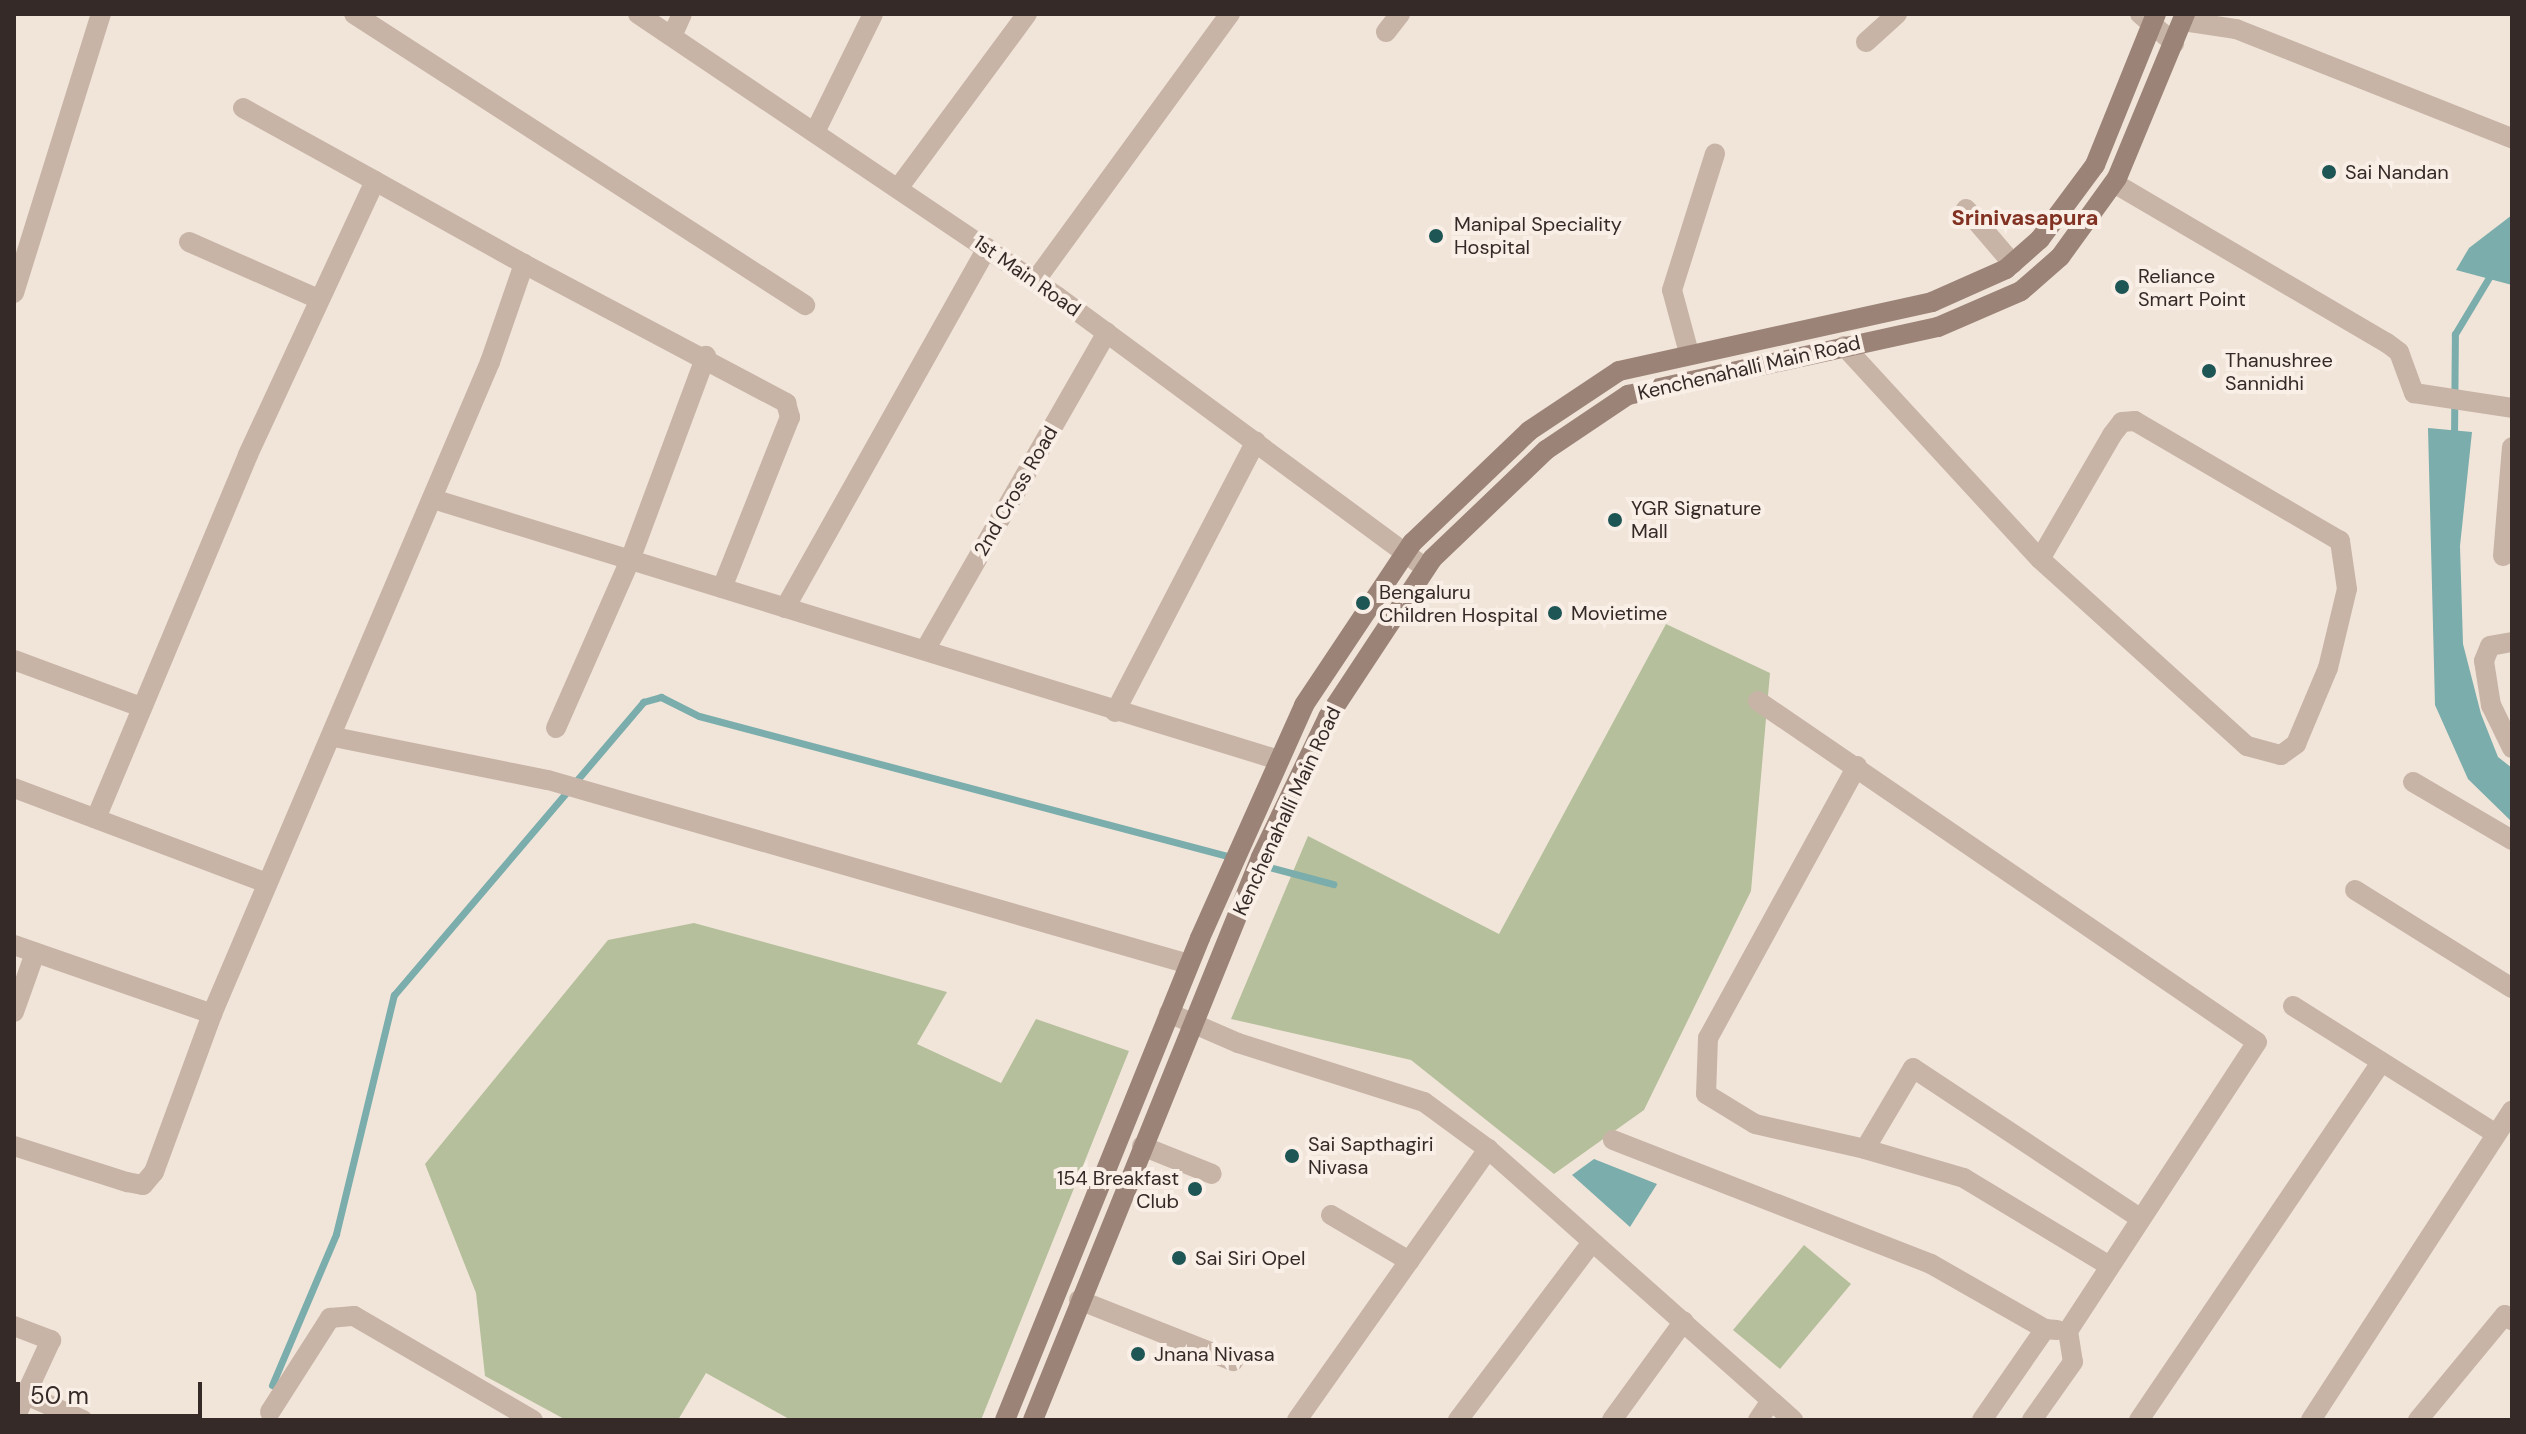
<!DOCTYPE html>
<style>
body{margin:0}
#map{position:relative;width:2526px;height:1434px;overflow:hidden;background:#f1e5da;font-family:"DM Sans",sans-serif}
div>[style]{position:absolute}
.green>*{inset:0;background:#b6bf9b}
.water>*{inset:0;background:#7aadab}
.stream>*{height:7px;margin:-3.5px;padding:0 3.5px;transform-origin:3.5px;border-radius:3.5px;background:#7aadab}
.street>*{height:20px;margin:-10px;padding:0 10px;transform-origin:10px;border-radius:10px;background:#c8b4a7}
.secondary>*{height:20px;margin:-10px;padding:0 10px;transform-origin:10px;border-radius:10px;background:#9c8378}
.dots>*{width:22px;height:22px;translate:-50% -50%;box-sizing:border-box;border:4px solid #f9efe6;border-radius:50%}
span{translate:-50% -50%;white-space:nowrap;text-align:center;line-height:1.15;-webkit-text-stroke:8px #f9efe6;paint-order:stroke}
.poi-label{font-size:20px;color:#352a27}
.left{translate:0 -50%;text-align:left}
.right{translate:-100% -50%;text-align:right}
.street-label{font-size:20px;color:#352a27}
.neighbourhood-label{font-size:22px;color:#823222;font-weight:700}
.frame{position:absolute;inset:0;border:16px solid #352a27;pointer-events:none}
.scale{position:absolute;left:16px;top:1382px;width:186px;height:36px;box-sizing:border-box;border:4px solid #352a27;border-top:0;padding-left:10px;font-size:24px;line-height:28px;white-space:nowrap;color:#352a27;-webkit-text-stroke:6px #f9efe6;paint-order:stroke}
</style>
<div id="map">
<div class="green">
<i style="clip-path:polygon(1666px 624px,1770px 673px,1751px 891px,1644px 1110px,1554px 1174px,1411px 1060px,1231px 1019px,1308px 836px,1499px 934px)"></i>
<i style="clip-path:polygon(694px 923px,947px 992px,917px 1044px,1001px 1083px,1036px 1019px,1129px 1051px,981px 1420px,791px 1420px,706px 1373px,678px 1420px,566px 1420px,485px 1376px,476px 1293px,425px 1164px,608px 940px)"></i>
<i style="clip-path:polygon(1804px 1245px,1851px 1284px,1780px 1369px,1733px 1330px)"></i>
</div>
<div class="water">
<i style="clip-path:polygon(2512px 215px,2512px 285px,2456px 270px,2469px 248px)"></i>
<i style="clip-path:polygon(2428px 428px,2472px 432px,2460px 546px,2463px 644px,2481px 714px,2498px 757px,2512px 768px,2512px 822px,2468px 779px,2435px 705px)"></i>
<i style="clip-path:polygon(1594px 1159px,1657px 1184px,1630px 1227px,1572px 1175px)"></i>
</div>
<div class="stream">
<i style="left:2454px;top:439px;width:105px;rotate:-89.5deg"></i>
<i style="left:2455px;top:334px;width:70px;rotate:-59deg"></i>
<i style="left:1258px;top:864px;width:78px;rotate:14.9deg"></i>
<i style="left:272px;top:1385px;width:164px;rotate:-67deg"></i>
<i style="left:336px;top:1234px;width:246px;rotate:-76.4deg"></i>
<i style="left:394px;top:995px;width:385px;rotate:-49.6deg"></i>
<i style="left:643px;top:702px;width:19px;rotate:-16deg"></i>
<i style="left:661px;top:697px;width:42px;rotate:26.6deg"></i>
<i style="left:699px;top:716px;width:554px;rotate:14.84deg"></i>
</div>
<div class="street">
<i style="left:354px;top:14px;width:537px;rotate:32.83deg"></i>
<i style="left:638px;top:14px;width:506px;rotate:33.97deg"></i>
<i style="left:1058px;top:297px;width:457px;rotate:36.4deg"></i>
<i style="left:2140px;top:14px;width:45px;rotate:40.5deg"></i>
<i style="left:2183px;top:21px;width:54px;rotate:8.6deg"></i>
<i style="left:2236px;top:29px;width:297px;rotate:21.6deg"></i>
<i style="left:1386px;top:32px;width:23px;rotate:-52deg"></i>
<i style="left:673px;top:34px;width:22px;rotate:-66deg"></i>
<i style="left:1866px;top:42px;width:42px;rotate:-42.1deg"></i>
<i style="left:243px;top:108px;width:151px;rotate:28.9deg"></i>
<i style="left:816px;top:130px;width:129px;rotate:-63.8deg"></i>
<i style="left:2114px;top:183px;width:316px;rotate:30.4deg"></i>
<i style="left:2387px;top:343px;width:15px;rotate:37deg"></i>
<i style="left:2399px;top:352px;width:44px;rotate:69.9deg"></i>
<i style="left:2414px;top:393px;width:99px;rotate:8.7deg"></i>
<i style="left:899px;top:187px;width:215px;rotate:-53.5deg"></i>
<i style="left:1966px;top:209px;width:72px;rotate:49.5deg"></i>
<i style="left:189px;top:242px;width:141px;rotate:23.8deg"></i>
<i style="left:524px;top:264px;width:297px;rotate:27.9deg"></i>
<i style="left:786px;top:403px;width:15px;rotate:74deg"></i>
<i style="left:790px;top:417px;width:184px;rotate:111.7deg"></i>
<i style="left:1035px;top:281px;width:331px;rotate:-53.9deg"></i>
<i style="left:14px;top:293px;width:292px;rotate:-72.7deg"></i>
<i style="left:1844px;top:346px;width:289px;rotate:47.4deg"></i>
<i style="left:2040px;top:559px;width:279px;rotate:42.1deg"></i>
<i style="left:2247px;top:746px;width:35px;rotate:15deg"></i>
<i style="left:2281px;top:755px;width:19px;rotate:-36deg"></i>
<i style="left:2296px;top:744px;width:82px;rotate:-67.2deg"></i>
<i style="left:2328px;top:668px;width:81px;rotate:-76.5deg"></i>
<i style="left:2347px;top:589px;width:49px;rotate:-98.3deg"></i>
<i style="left:2340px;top:541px;width:238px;rotate:-149.7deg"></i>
<i style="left:2135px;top:421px;width:13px;rotate:176deg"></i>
<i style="left:2122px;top:422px;width:16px;rotate:128deg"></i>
<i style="left:2112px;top:435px;width:143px;rotate:120.1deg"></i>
<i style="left:1689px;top:353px;width:65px;rotate:-105.1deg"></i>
<i style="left:1672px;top:290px;width:143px;rotate:-72.5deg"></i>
<i style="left:433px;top:499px;width:885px;rotate:17.15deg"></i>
<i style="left:2503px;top:556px;width:109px;rotate:-85.3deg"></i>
<i style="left:785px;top:608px;width:413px;rotate:-60.7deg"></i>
<i style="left:2512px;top:642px;width:22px;rotate:170deg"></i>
<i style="left:2490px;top:646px;width:16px;rotate:112deg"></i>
<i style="left:2484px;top:661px;width:45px;rotate:81deg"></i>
<i style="left:2491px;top:705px;width:48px;rotate:64deg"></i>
<i style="left:925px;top:650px;width:366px;rotate:-60.2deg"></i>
<i style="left:14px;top:660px;width:135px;rotate:20.3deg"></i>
<i style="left:1758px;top:701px;width:604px;rotate:34.35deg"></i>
<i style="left:2257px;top:1042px;width:345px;rotate:123.2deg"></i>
<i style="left:2068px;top:1331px;width:31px;rotate:81deg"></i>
<i style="left:2073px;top:1362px;width:71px;rotate:125.3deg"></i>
<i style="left:1115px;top:712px;width:305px;rotate:-62.5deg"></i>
<i style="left:556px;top:728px;width:184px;rotate:-66.2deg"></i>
<i style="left:630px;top:560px;width:218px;rotate:-69.6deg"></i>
<i style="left:334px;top:737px;width:218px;rotate:11.4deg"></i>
<i style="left:548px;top:780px;width:667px;rotate:16.02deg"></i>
<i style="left:1857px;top:766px;width:310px;rotate:118.7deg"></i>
<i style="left:1708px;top:1038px;width:56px;rotate:92deg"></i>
<i style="left:1706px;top:1094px;width:57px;rotate:31.5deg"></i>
<i style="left:1755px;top:1124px;width:113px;rotate:12.8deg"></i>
<i style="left:2413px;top:782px;width:115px;rotate:30.4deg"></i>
<i style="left:14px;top:788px;width:270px;rotate:20.6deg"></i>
<i style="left:2355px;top:890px;width:185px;rotate:32deg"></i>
<i style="left:14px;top:945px;width:210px;rotate:19.2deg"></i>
<i style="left:2293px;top:1006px;width:240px;rotate:32.2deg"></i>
<i style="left:14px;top:1012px;width:63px;rotate:-70.4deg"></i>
<i style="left:1169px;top:1013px;width:75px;rotate:23.5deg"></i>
<i style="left:1238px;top:1043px;width:195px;rotate:17.6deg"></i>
<i style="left:1424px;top:1102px;width:79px;rotate:36.3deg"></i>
<i style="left:1488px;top:1149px;width:408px;rotate:41.6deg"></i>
<i style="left:1613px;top:1140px;width:341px;rotate:21.3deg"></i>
<i style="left:1931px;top:1264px;width:131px;rotate:29.7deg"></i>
<i style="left:14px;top:1146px;width:119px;rotate:17.7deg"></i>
<i style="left:127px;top:1182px;width:16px;rotate:11deg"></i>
<i style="left:143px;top:1185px;width:17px;rotate:-50deg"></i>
<i style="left:154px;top:1172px;width:168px;rotate:-69.8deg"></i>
<i style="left:212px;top:1014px;width:709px;rotate:-66.91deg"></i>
<i style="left:490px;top:362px;width:104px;rotate:-70.9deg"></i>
<i style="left:524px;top:264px;width:171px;rotate:-150.9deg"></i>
<i style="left:375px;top:181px;width:302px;rotate:114.9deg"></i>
<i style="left:248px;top:455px;width:394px;rotate:112.7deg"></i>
<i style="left:1142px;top:1146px;width:75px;rotate:21.8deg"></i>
<i style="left:1331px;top:1215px;width:91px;rotate:30.5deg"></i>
<i style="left:2108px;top:1265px;width:168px;rotate:-148.9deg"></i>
<i style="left:1964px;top:1178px;width:103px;rotate:-163.7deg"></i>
<i style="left:1865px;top:1149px;width:94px;rotate:-59.3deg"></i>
<i style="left:1913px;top:1068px;width:272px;rotate:33.5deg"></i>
<i style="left:1079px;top:1300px;width:166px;rotate:21.6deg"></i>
<i style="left:14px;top:1326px;width:40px;rotate:21deg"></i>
<i style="left:51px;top:1340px;width:88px;rotate:114.8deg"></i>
<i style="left:26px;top:1395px;width:62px;rotate:23.7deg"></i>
<i style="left:270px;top:1412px;width:112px;rotate:-57.4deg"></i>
<i style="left:330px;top:1318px;width:24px;rotate:-5deg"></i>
<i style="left:354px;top:1316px;width:207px;rotate:30.2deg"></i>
<i style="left:1297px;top:1420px;width:332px;rotate:-54.8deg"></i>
<i style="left:1458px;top:1420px;width:223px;rotate:-53deg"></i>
<i style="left:1612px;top:1420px;width:122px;rotate:-54deg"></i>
<i style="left:1758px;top:1420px;width:23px;rotate:-56deg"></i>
<i style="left:1982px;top:1420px;width:111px;rotate:-55.3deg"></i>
<i style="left:2045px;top:1329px;width:12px;rotate:5deg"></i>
<i style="left:2139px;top:1420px;width:430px;rotate:-55.9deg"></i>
<i style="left:2311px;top:1420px;width:369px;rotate:-57deg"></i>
<i style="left:2418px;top:1420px;width:136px;rotate:-50.4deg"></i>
<i style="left:2505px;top:1315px;width:9px;rotate:36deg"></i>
</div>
<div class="secondary">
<i style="left:1005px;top:1420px;width:520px;rotate:-67.97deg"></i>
<i style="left:1200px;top:938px;width:255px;rotate:-65.9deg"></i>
<i style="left:1304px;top:705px;width:195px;rotate:-56.3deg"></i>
<i style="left:1412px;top:543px;width:162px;rotate:-43.7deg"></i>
<i style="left:1529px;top:431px;width:108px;rotate:-33.7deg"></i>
<i style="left:1619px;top:371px;width:321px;rotate:-12.4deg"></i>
<i style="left:1932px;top:302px;width:81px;rotate:-24deg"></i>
<i style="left:2006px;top:269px;width:45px;rotate:-41.4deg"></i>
<i style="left:2040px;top:239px;width:92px;rotate:-53.4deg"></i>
<i style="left:2095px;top:165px;width:163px;rotate:-68deg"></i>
<i style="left:1033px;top:1420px;width:607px;rotate:-67.95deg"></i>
<i style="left:1261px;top:857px;width:155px;rotate:-64.4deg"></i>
<i style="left:1328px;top:717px;width:189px;rotate:-56.6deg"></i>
<i style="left:1432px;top:559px;width:158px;rotate:-43.7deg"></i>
<i style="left:1546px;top:450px;width:99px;rotate:-33.9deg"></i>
<i style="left:1628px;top:395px;width:317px;rotate:-12.4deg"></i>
<i style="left:1938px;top:327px;width:90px;rotate:-23.4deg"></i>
<i style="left:2021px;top:291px;width:52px;rotate:-41.1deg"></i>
<i style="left:2060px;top:257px;width:97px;rotate:-54.2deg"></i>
<i style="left:2117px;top:178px;width:178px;rotate:-67.5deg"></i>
</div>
<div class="dots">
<i style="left:2329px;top:172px;background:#1e5555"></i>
<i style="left:1436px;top:236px;background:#1e5555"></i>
<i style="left:2122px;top:287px;background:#1e5555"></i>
<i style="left:2209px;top:371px;background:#1e5555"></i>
<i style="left:1615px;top:520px;background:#1e5555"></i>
<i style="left:1363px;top:603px;background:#1e5555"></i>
<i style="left:1555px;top:613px;background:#1e5555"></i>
<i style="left:1292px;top:1156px;background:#1e5555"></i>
<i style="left:1195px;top:1189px;background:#1e5555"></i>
<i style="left:1179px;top:1258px;background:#1e5555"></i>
<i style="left:1138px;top:1354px;background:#1e5555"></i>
</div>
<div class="poi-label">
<span class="left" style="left:2345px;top:172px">Sai Nandan</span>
<span class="left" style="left:1454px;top:236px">Manipal Speciality<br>Hospital</span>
<span class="left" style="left:2138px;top:288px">Reliance<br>Smart Point</span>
<span class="left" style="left:2225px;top:372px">Thanushree<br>Sannidhi</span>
<span class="left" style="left:1631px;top:520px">YGR Signature<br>Mall</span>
<span class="left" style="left:1379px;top:604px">Bengaluru<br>Children Hospital</span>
<span class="left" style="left:1571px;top:613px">Movietime</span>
<span class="left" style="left:1308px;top:1156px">Sai Sapthagiri<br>Nivasa</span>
<span class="right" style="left:1179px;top:1190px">154 Breakfast<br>Club</span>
<span class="left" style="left:1195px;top:1258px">Sai Siri Opel</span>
<span class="left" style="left:1154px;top:1354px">Jnana Nivasa</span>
</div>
<div class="street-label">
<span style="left:1027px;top:276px;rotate:35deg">1st Main Road</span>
<span style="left:1749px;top:368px;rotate:-13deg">Kenchenahalli Main Road</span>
<span style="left:1016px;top:491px;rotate:-60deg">2nd Cross Road</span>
<span style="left:1287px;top:811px;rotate:-65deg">Kenchenahalli Main Road</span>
</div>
<div class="neighbourhood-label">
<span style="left:2025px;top:218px">Srinivasapura</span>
</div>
<div class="frame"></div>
<div class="scale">50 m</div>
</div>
